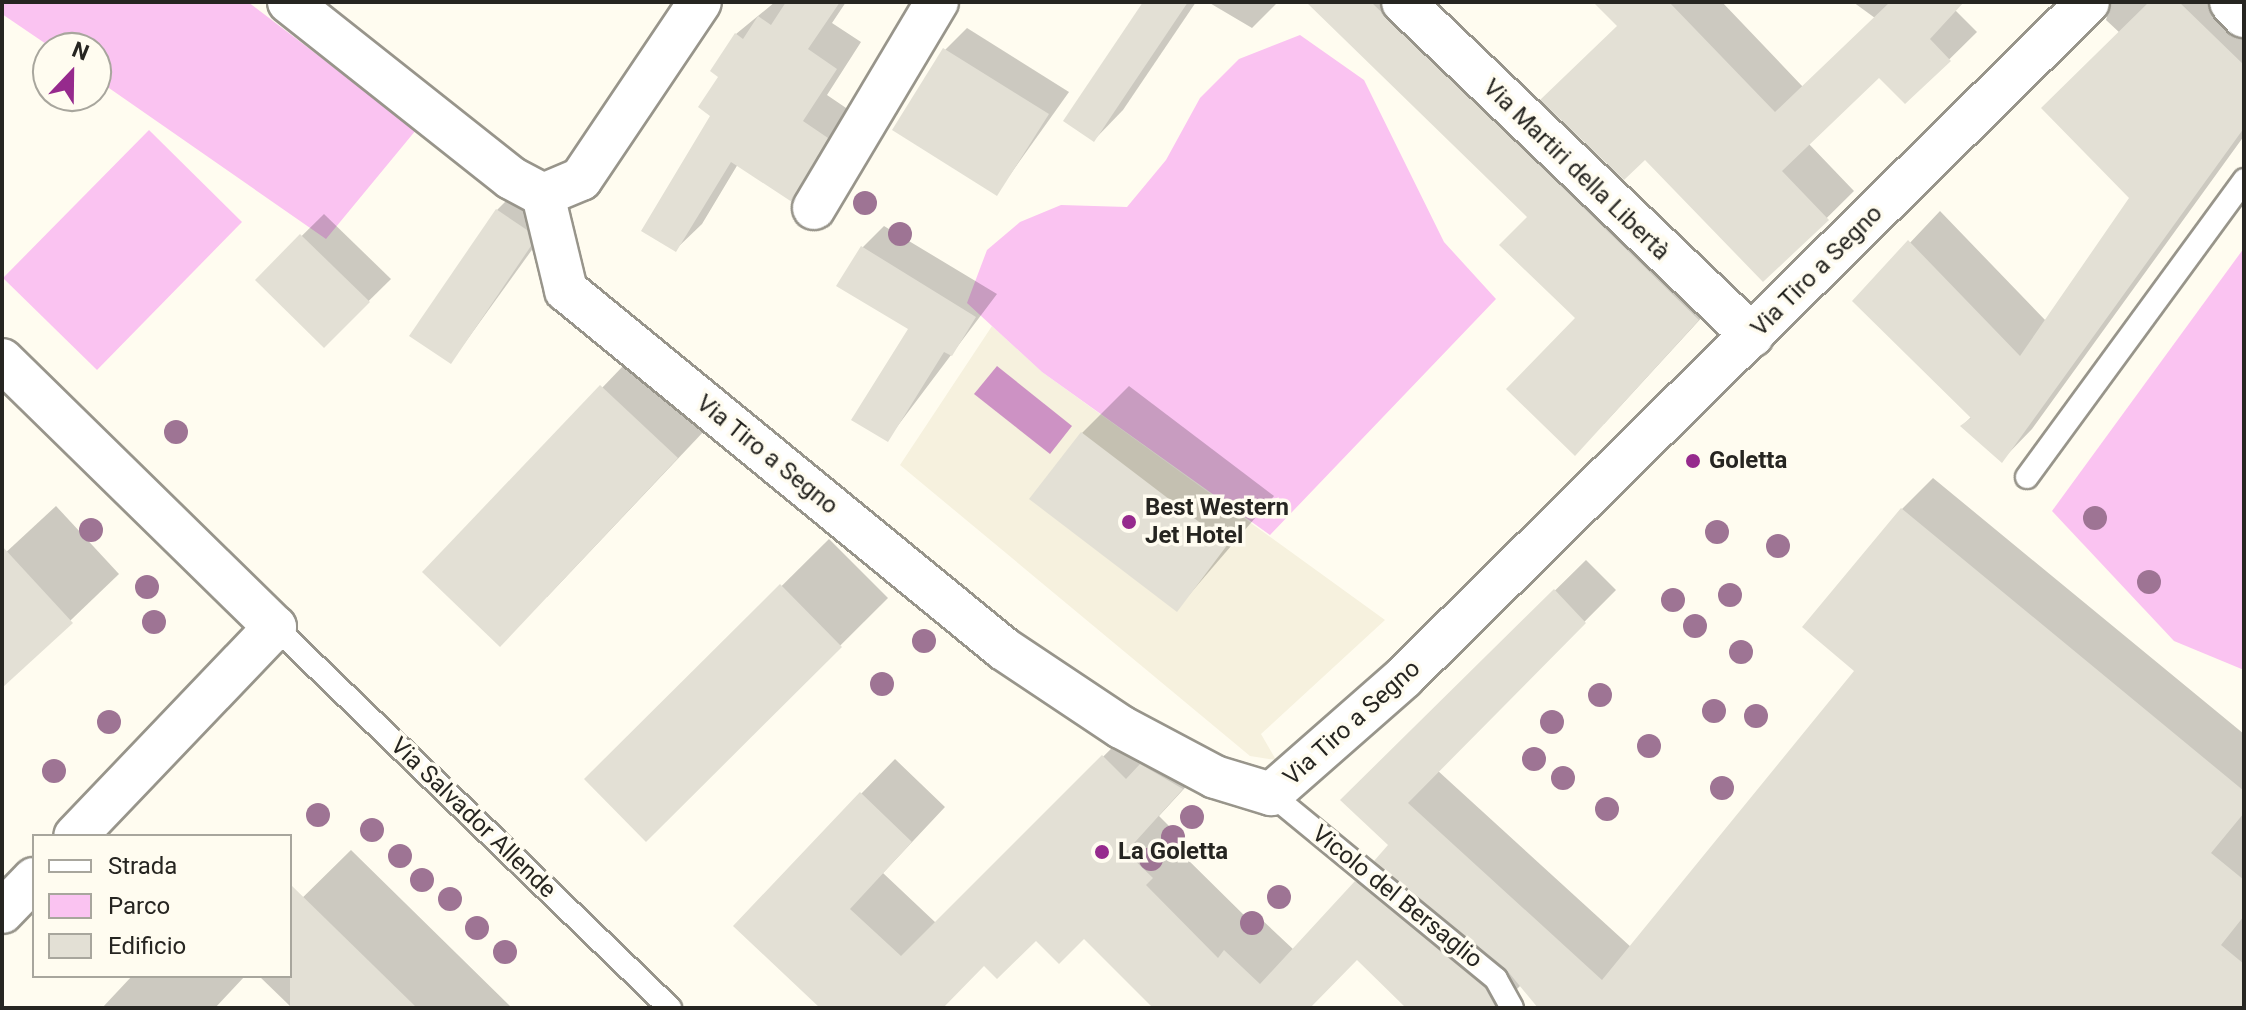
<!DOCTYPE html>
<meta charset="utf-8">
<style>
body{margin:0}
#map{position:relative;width:2246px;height:1010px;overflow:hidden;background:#fffcf0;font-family:Roboto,sans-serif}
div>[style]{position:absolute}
.built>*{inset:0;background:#f6f1de}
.green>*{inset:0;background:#fac3f1}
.water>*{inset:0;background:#cd92c4}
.shadow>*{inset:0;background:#0003}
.building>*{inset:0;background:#e3e0d5}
.roads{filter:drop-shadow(2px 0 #98958b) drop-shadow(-2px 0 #98958b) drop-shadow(0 2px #98958b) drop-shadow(0 -2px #98958b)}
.service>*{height:22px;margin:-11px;padding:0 11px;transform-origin:11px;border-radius:11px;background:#fff}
.minor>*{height:42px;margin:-21px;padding:0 21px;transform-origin:21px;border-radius:21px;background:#fff}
.primary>*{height:44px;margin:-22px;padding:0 22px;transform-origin:22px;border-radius:22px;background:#fff}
.trees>*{width:24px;height:24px;margin:-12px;border-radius:50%;background:#9e7494}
.dots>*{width:22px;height:22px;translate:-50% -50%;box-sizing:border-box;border:4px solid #fffcf0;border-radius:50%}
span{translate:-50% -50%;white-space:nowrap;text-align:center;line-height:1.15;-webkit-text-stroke:7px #fffcf0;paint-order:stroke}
.street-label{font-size:24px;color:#262521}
.poi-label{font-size:24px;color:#262521;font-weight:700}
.left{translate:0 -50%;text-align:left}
.frame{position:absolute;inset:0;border:4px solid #262521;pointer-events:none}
.legend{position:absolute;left:32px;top:834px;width:260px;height:144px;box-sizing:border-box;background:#fffcf0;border:2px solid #a8a69d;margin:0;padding:10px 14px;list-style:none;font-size:24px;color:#262521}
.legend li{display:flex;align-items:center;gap:16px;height:40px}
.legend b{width:40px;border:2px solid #a8a69d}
.north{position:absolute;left:32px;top:32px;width:80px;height:80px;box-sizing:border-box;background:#fffcf0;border:2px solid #a8a69d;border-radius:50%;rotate:22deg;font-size:22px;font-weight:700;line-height:32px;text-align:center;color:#262521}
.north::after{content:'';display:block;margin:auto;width:28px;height:36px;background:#962a8d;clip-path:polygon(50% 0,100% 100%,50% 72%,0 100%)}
</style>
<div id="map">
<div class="built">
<i style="clip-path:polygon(992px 326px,1042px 372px,1385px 620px,1261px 734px,1276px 760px,1250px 756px,900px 465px)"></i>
</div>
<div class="green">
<i style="clip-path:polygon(2px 2px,248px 2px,416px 130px,326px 239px,96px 79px,96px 48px,52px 48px,2px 14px)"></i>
<i style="clip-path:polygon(1300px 35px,1364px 80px,1444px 242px,1496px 299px,1270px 535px,1042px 372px,967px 303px,987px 250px,1020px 222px,1061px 205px,1127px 207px,1166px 160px,1200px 98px,1239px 59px)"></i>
<i style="clip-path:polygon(149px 130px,242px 222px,97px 370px,3px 278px)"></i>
<i style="clip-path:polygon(2244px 248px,2244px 670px,2174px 641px,2052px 511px)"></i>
</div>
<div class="water">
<i style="clip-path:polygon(997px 366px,1072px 426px,1050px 454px,974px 394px)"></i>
</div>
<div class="shadow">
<i style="clip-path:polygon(775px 2px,846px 2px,832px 23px,861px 42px,827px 95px,852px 112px,817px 174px,791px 199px,738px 164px,702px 224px,676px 249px,736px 34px)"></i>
<i style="clip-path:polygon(1145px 2px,1196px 2px,1123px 110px,1094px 140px)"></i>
<i style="clip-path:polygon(1208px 2px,1278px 2px,1252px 28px)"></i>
<i style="clip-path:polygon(1309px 2px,1430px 2px,1727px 290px,1604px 424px,1578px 318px,1530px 217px)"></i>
<i style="clip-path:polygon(1596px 2px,1722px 2px,1803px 87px,1875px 18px,1853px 2px,1963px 2px,1955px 10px,1977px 32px,1906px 102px,1879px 75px,1808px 143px,1854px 191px,1764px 280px,1619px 26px)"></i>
<i style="clip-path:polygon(2111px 2px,2244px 4px,2244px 136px,2032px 429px,2002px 460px,1963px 425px,1972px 416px,1855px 301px,1940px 211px,2046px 321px,2131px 198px,2120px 33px,2106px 20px)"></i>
<i style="clip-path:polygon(967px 28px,1069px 92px,997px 193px,945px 50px)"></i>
<i style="clip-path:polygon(519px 188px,552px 222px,451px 362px,497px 210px)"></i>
<i style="clip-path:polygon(324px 214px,391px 279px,324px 345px,257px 280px)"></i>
<i style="clip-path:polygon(884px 226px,997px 294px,887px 440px,910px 329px,862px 248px)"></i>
<i style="clip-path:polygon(649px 339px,724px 410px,547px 597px,425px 572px)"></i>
<i style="clip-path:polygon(1129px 386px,1274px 496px,1177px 609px,1082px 433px)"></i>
<i style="clip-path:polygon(1933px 478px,2244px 734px,2244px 1008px,1541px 1008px,1522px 984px,1498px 1008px,1408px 1008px,1358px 958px,1309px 1008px,1156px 1008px,1084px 936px,1036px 939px,985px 963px,942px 1008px,823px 1008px,861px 794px,895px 759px,945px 807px,883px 873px,936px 923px,1138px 722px,1162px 746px,1176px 731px,1216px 754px,1159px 816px,1185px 842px,1178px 850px,1253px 924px,1260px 918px,1294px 950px,1391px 845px,1342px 800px,1586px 560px,1616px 590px,1437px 770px,1632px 948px,1857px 670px,1902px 509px)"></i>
<i style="clip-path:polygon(56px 506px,119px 574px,2px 686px,2px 556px)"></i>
<i style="clip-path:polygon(829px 539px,888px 598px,646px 839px,587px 779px)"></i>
<i style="clip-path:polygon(351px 850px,512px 1008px,292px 1008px,259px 976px,290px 976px,290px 910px)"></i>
<i style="clip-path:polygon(132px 976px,245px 976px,215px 1008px,102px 1008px)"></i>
</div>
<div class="building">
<i style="clip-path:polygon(786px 2px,840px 2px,808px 49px,837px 69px,803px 121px,828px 138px,792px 202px,731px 162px,676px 252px,641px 231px,710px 116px,698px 107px,718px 77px,710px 71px,735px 33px,743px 39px,758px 16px,771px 25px)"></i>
<i style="clip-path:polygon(1143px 2px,1188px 2px,1094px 142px,1063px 121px)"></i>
<i style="clip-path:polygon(1306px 2px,1371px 2px,1699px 320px,1575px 456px,1506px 389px,1575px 318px,1499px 245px,1527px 217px)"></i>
<i style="clip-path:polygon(1593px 2px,1669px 2px,1775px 112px,1890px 2px,1964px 2px,1930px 39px,1951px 61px,1905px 104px,1879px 78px,1782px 171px,1829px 220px,1763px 282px,1645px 160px,1624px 180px,1540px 100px,1617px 26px)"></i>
<i style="clip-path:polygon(2149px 2px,2179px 2px,2244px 65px,2244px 128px,2002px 463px,1960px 426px,1971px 418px,1852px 301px,1908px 240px,2020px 356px,2129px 198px,2041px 108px)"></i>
<i style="clip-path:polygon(943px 48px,1049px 114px,997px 196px,892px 130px)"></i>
<i style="clip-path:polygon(496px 209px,527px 230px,531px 246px,451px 364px,409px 336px)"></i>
<i style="clip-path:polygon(300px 234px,370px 302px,324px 348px,255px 280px)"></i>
<i style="clip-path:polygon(861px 246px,976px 317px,952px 356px,944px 352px,888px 442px,851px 420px,908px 329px,836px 286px)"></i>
<i style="clip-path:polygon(600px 385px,678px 458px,500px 647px,422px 572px)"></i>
<i style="clip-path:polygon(1081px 432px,1228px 544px,1177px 612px,1029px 499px)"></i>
<i style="clip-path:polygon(1901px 508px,2244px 791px,2244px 813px,2211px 853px,2244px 880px,2244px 916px,2221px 945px,2244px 964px,2244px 1008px,1538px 1008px,1505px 968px,1374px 861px,1388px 845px,1340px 800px,1554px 589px,1586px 623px,1408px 803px,1602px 980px,1854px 671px,1802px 627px)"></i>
<i style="clip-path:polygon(2px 546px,73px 623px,2px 688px)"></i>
<i style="clip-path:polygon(780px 584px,842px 647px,646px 842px,584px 779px)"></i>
<i style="clip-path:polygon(1102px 755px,1126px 779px,1140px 764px,1183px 789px,1126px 852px,1153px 878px,1146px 885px,1218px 958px,1224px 950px,1260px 984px,1355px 881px,1485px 988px,1496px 1008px,1406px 1008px,1357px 960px,1310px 1008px,1153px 1008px,1084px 939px,1059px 964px,1036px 941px,997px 979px,984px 966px,943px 1008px,820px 1008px,733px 926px,860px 792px,912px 842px,850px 909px,901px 956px)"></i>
<i style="clip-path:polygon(290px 884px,417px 1008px,290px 1008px)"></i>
</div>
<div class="roads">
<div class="service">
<i style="left:2027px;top:477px;width:368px;rotate:-53.8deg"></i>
<i style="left:275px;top:627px;width:549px;rotate:43.97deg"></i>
<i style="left:1271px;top:794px;width:291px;rotate:39.4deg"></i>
<i style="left:1496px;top:979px;width:33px;rotate:61deg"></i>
</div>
<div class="minor">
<i style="left:289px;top:2px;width:283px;rotate:38.4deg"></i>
<i style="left:511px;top:178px;width:36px;rotate:28deg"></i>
<i style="left:543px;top:195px;width:41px;rotate:-22.8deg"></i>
<i style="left:581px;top:179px;width:213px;rotate:-56.1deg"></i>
<i style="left:1403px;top:2px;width:483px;rotate:43.7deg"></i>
<i style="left:543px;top:195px;width:98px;rotate:76.4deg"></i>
<i style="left:566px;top:290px;width:566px;rotate:39.34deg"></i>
<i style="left:1004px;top:649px;width:141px;rotate:33.7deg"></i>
<i style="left:1121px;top:727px;width:106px;rotate:28deg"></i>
<i style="left:1215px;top:777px;width:59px;rotate:16.9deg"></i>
<i style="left:1271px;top:794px;width:177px;rotate:-41.3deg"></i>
<i style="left:1404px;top:677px;width:961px;rotate:-44.62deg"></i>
<i style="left:814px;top:208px;width:240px;rotate:-59.2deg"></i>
<i style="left:2px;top:360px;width:382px;rotate:44.4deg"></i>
<i style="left:275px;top:627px;width:289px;rotate:133.7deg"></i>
<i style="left:2px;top:912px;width:46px;rotate:-45.9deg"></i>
</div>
<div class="primary">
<i style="left:2232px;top:2px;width:18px;rotate:47deg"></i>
</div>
</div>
<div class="trees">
<i style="left:865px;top:203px"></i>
<i style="left:900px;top:234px"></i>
<i style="left:176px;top:432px"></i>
<i style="left:2095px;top:518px"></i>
<i style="left:91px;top:530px"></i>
<i style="left:1717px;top:532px"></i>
<i style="left:1778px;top:546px"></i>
<i style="left:2149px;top:582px"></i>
<i style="left:147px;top:587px"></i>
<i style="left:1730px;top:595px"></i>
<i style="left:1673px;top:600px"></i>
<i style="left:154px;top:622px"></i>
<i style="left:1695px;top:626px"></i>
<i style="left:924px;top:641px"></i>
<i style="left:1741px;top:652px"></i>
<i style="left:882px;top:684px"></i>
<i style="left:1600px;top:695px"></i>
<i style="left:1714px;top:711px"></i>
<i style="left:1756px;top:716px"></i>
<i style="left:109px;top:722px"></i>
<i style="left:1552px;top:722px"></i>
<i style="left:1649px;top:746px"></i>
<i style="left:1534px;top:759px"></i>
<i style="left:54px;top:771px"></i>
<i style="left:1563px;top:778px"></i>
<i style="left:1722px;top:788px"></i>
<i style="left:1607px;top:809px"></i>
<i style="left:318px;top:815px"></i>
<i style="left:1192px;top:817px"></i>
<i style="left:372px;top:830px"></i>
<i style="left:1173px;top:837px"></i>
<i style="left:400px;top:856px"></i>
<i style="left:1151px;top:859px"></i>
<i style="left:422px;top:880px"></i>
<i style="left:1279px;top:897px"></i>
<i style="left:450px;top:899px"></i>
<i style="left:1252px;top:923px"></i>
<i style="left:477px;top:928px"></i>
<i style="left:505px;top:952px"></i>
</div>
<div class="dots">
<i style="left:1693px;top:461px;background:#962a8d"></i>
<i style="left:1129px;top:522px;background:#962a8d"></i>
<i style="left:1102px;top:852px;background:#962a8d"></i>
</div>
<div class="street-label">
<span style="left:1576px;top:170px;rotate:44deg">Via Martiri della Libertà</span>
<span style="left:1817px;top:271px;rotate:-45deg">Via Tiro a Segno</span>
<span style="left:767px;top:455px;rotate:39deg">Via Tiro a Segno</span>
<span style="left:1352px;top:723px;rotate:-42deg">Via Tiro a Segno</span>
<span style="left:473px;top:818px;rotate:44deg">Via Salvador Allende</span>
<span style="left:1397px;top:897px;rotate:39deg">Vicolo del Bersaglio</span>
</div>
<div class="poi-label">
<span class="left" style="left:1709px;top:461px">Goletta</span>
<span class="left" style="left:1145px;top:522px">Best Western<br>Jet Hotel</span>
<span class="left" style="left:1118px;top:852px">La Goletta</span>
</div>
<div class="frame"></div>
<ul class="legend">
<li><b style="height:10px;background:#fff"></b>Strada</li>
<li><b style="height:22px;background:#fac3f1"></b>Parco</li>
<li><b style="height:22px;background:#e3e0d5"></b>Edificio</li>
</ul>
<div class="north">N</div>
</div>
